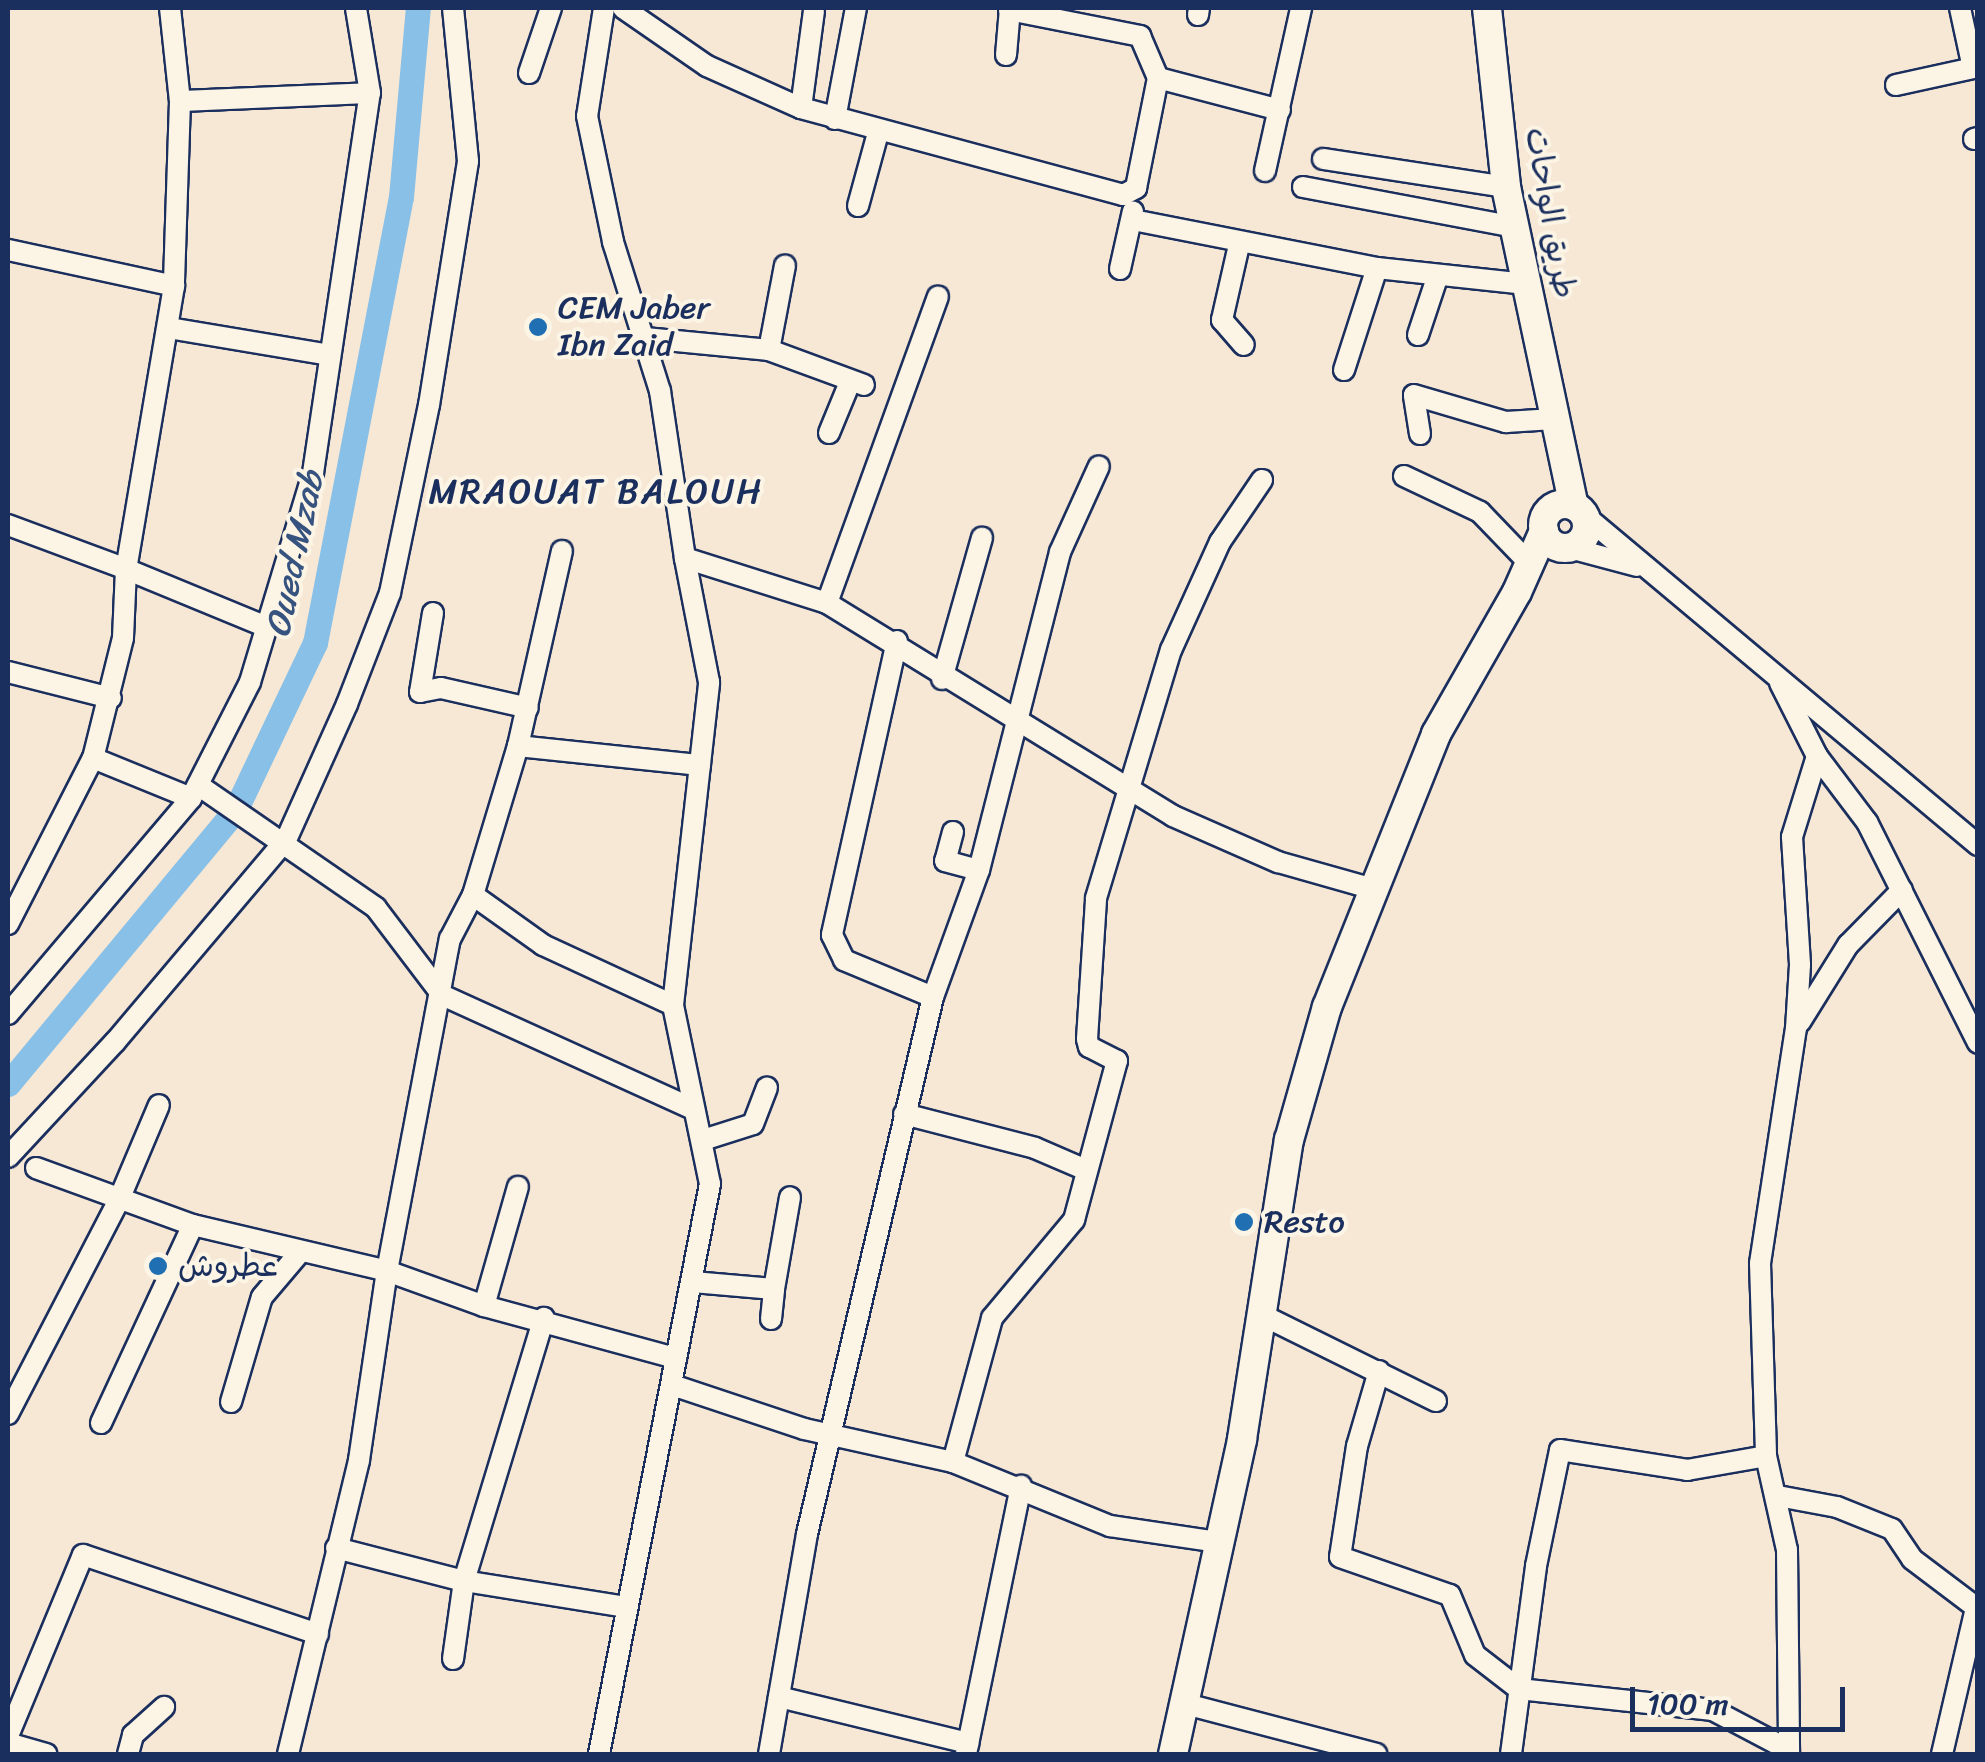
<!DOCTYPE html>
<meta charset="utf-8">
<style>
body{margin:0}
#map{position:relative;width:1985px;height:1762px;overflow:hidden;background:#f7e7d5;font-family:Sriracha,"Playpen Sans Arabic",sans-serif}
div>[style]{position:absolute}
.river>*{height:25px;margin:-12.5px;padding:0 12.5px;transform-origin:12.5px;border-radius:12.5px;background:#89c0e7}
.roads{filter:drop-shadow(2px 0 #1b2f5e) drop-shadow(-2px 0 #1b2f5e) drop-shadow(0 2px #1b2f5e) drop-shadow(0 -2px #1b2f5e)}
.minor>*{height:20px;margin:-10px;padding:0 10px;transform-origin:10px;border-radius:10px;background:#fcf5e5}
.major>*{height:28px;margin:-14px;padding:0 14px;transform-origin:14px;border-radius:14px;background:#fcf5e5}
.major>.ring{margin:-14px;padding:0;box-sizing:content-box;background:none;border:28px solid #fcf5e5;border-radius:50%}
.dots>*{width:28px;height:28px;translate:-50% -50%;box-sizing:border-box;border:5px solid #fcf5e5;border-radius:50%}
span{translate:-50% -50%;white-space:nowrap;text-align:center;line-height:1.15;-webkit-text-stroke:8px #fcf5e5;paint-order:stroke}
.street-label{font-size:32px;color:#1b2f5e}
.poi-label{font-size:32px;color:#1b2f5e}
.left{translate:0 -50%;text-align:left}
.neighbourhood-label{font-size:35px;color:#1b2f5e;letter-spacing:2.5px}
.water-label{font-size:35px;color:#365380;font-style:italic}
.frame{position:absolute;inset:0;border:10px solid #1b2f5e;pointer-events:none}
.scale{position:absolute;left:1630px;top:1687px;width:215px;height:45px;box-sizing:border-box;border:5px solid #1b2f5e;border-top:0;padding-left:12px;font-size:30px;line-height:35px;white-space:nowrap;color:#1b2f5e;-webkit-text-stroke:8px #fcf5e5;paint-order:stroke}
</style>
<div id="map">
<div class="river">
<i style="left:8px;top:1084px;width:357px;rotate:-50.3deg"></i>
<i style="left:236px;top:809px;width:184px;rotate:-64.6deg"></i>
<i style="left:315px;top:643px;width:454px;rotate:-79.1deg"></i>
<i style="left:401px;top:197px;width:190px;rotate:-84.9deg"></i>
</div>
<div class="roads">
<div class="minor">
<i style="left:170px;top:8px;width:94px;rotate:83.9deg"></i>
<i style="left:180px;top:101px;width:185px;rotate:91.9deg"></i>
<i style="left:174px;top:286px;width:287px;rotate:99.6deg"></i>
<i style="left:126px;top:569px;width:152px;rotate:22.4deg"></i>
<i style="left:604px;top:8px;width:109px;rotate:98.9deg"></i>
<i style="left:587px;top:116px;width:129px;rotate:78.3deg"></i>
<i style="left:613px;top:242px;width:156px;rotate:72.5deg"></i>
<i style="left:660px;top:391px;width:169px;rotate:81.5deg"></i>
<i style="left:685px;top:558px;width:149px;rotate:17.6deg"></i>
<i style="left:827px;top:603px;width:406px;rotate:31.6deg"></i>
<i style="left:1173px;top:816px;width:115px;rotate:23.7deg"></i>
<i style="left:1278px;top:862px;width:96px;rotate:15.8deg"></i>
<i style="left:623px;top:8px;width:102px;rotate:34.6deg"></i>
<i style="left:707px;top:66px;width:103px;rotate:24.1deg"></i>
<i style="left:801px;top:108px;width:334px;rotate:15.1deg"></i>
<i style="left:1123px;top:195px;width:15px;rotate:-28deg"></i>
<i style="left:1136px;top:188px;width:112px;rotate:-78.7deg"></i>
<i style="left:1960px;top:8px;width:61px;rotate:77.8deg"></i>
<i style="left:1009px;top:10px;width:134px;rotate:11.2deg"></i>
<i style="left:1140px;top:36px;width:46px;rotate:66.8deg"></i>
<i style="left:1158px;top:78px;width:126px;rotate:14.7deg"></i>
<i style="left:1198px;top:15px;width:7px;rotate:-82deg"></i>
<i style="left:1006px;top:55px;width:47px;rotate:-85.1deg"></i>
<i style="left:529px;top:73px;width:69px;rotate:-71.3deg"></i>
<i style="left:1896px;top:85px;width:84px;rotate:-12.4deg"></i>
<i style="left:180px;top:101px;width:190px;rotate:-2.4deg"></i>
<i style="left:801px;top:108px;width:98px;rotate:-82.4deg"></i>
<i style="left:835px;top:119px;width:113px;rotate:-79.3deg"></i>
<i style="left:1974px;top:139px;width:4px;rotate:-14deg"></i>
<i style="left:1323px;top:159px;width:185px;rotate:8.7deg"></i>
<i style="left:1265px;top:171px;width:167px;rotate:-77.5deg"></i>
<i style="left:1303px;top:187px;width:215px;rotate:10.7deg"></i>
<i style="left:858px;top:206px;width:76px;rotate:-74.7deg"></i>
<i style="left:1133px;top:220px;width:249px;rotate:11.1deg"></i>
<i style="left:1377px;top:268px;width:150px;rotate:6.1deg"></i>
<i style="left:1239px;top:245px;width:77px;rotate:102.8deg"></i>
<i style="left:1222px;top:320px;width:33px;rotate:49deg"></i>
<i style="left:8px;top:250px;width:170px;rotate:12.2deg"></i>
<i style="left:1120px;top:269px;width:59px;rotate:-77.4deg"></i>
<i style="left:169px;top:328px;width:163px;rotate:9.5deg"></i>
<i style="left:1418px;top:335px;width:63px;rotate:-71.6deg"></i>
<i style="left:645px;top:338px;width:125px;rotate:5.5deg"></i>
<i style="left:769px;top:350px;width:101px;rotate:20.2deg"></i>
<i style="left:769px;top:350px;width:86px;rotate:-79.3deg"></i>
<i style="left:1344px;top:370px;width:107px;rotate:-72.1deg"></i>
<i style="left:829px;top:433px;width:55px;rotate:-67.6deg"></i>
<i style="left:1420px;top:434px;width:39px;rotate:-99deg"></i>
<i style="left:1414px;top:395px;width:96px;rotate:16.4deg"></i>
<i style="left:1506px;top:422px;width:48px;rotate:-3.6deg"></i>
<i style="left:1404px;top:476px;width:84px;rotate:25.3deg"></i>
<i style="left:1480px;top:512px;width:72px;rotate:46.1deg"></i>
<i style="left:1584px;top:515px;width:514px;rotate:39.95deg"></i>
<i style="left:8px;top:525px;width:126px;rotate:20.4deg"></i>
<i style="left:126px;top:569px;width:69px;rotate:92.5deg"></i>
<i style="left:123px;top:638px;width:124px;rotate:104deg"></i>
<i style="left:93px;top:758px;width:106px;rotate:22.2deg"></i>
<i style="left:1570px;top:548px;width:69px;rotate:15deg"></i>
<i style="left:827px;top:603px;width:326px;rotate:-70.1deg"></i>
<i style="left:433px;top:613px;width:80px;rotate:99.3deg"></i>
<i style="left:420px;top:692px;width:21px;rotate:-11deg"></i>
<i style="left:441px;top:688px;width:89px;rotate:12.9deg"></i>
<i style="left:897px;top:641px;width:301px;rotate:102.5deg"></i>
<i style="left:832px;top:935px;width:28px;rotate:64deg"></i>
<i style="left:844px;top:960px;width:96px;rotate:22.6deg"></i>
<i style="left:8px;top:672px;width:106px;rotate:14.2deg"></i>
<i style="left:942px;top:679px;width:147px;rotate:-74.2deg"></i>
<i style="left:1780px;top:683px;width:82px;rotate:63.1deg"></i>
<i style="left:1817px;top:756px;width:85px;rotate:107.2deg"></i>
<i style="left:1792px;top:837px;width:128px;rotate:86.4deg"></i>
<i style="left:1800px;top:965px;width:63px;rotate:93.6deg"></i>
<i style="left:1796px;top:1028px;width:238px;rotate:98.7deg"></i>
<i style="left:1760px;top:1263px;width:193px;rotate:88.2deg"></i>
<i style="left:1766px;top:1456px;width:96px;rotate:77.4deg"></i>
<i style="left:1787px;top:1550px;width:204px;rotate:89.4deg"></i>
<i style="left:518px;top:746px;width:183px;rotate:6deg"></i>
<i style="left:1817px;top:756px;width:83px;rotate:52.9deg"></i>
<i style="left:1867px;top:822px;width:247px;rotate:63.3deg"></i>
<i style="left:198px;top:785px;width:216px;rotate:34.6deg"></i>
<i style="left:376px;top:908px;width:109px;rotate:52.8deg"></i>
<i style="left:442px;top:995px;width:273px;rotate:24.4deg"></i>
<i style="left:953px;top:832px;width:30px;rotate:105deg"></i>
<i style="left:945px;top:861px;width:35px;rotate:15deg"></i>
<i style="left:473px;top:895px;width:86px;rotate:35.5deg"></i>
<i style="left:543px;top:945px;width:143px;rotate:24.8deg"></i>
<i style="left:8px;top:924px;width:186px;rotate:-62.9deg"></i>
<i style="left:8px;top:1014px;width:283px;rotate:-49.7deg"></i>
<i style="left:191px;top:798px;width:130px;rotate:-63deg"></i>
<i style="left:250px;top:682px;width:218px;rotate:-73.2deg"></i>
<i style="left:313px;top:473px;width:384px;rotate:-81.5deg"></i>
<i style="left:370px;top:93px;width:86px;rotate:-99.4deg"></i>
<i style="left:1800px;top:1022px;width:91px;rotate:-58.1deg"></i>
<i style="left:1848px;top:945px;width:77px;rotate:-45.5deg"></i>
<i style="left:904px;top:1114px;width:135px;rotate:14.5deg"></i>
<i style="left:1035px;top:1148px;width:56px;rotate:23.3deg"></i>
<i style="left:703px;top:1140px;width:52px;rotate:-17.7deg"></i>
<i style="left:753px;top:1124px;width:39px;rotate:-69deg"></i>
<i style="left:8px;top:1157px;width:157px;rotate:-47.1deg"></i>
<i style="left:115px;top:1042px;width:265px;rotate:-49.8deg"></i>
<i style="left:286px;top:840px;width:149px;rotate:-65.8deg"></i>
<i style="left:347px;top:704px;width:119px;rotate:-68.8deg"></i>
<i style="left:390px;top:593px;width:192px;rotate:-78.3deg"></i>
<i style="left:429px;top:405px;width:247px;rotate:-80.9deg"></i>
<i style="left:468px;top:161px;width:154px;rotate:-95.6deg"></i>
<i style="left:36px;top:1168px;width:167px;rotate:20deg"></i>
<i style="left:193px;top:1225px;width:199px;rotate:13.3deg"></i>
<i style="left:387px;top:1271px;width:103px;rotate:19.8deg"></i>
<i style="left:484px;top:1306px;width:199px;rotate:15.2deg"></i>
<i style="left:693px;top:1282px;width:81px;rotate:4.9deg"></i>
<i style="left:774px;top:1289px;width:93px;rotate:-80.1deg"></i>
<i style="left:484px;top:1306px;width:124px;rotate:-74.1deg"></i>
<i style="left:1262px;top:1315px;width:194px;rotate:26.3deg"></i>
<i style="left:771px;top:1319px;width:30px;rotate:-84deg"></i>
<i style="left:1379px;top:1371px;width:78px;rotate:106.3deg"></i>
<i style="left:1357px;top:1446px;width:112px;rotate:98.7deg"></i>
<i style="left:1340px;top:1557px;width:116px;rotate:19.1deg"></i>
<i style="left:1450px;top:1595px;width:65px;rotate:67.4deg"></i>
<i style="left:1475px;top:1655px;width:56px;rotate:37.7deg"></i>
<i style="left:1519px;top:1689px;width:195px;rotate:6.2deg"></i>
<i style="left:1713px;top:1710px;width:84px;rotate:27.8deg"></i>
<i style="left:672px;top:1385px;width:139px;rotate:18.4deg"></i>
<i style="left:804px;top:1429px;width:153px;rotate:12.5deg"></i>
<i style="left:953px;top:1462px;width:170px;rotate:22.2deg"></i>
<i style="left:1110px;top:1526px;width:110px;rotate:8.4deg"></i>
<i style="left:231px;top:1402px;width:109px;rotate:-73.6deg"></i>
<i style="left:262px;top:1297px;width:60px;rotate:-49.7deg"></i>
<i style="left:8px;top:1414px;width:239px;rotate:-62.6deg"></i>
<i style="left:118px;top:1202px;width:105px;rotate:-67.1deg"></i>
<i style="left:101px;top:1423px;width:218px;rotate:-65.1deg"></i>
<i style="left:953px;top:1462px;width:149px;rotate:-74.8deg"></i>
<i style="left:992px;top:1318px;width:128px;rotate:-50.1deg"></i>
<i style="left:1074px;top:1220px;width:165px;rotate:-74.9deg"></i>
<i style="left:1117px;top:1061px;width:31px;rotate:-153deg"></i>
<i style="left:1089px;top:1047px;width:8px;rotate:-104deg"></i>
<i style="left:1087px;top:1039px;width:141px;rotate:-86.3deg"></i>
<i style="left:1096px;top:898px;width:259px;rotate:-73.2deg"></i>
<i style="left:1171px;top:650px;width:119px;rotate:-65.6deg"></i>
<i style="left:1220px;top:542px;width:75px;rotate:-55.9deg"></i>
<i style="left:1778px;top:1496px;width:60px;rotate:10.6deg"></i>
<i style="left:1837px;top:1507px;width:59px;rotate:21.8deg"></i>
<i style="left:1892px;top:1529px;width:36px;rotate:56deg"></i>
<i style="left:1912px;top:1559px;width:83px;rotate:37.1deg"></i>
<i style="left:336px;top:1548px;width:132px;rotate:14.5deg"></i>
<i style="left:464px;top:1581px;width:165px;rotate:9.1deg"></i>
<i style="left:453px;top:1659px;width:79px;rotate:-82deg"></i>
<i style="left:464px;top:1581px;width:275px;rotate:-73.1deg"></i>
<i style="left:779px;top:1697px;width:195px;rotate:13.7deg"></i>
<i style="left:1182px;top:1703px;width:201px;rotate:14.7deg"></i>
<i style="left:8px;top:1736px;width:196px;rotate:-67.5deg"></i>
<i style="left:83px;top:1555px;width:248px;rotate:18.6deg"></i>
<i style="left:8px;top:1743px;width:40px;rotate:16deg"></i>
<i style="left:128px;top:1754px;width:20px;rotate:-75deg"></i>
<i style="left:133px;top:1735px;width:42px;rotate:-42.1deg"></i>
<i style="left:288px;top:1754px;width:302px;rotate:-76.4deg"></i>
<i style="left:359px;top:1460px;width:191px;rotate:-81.6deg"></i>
<i style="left:387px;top:1271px;width:338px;rotate:-79.3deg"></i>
<i style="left:450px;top:939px;width:50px;rotate:-62.4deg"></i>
<i style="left:473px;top:895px;width:156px;rotate:-73.2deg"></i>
<i style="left:518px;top:746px;width:200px;rotate:-77.3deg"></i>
<i style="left:599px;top:1754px;width:581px;rotate:-78.98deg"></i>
<i style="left:710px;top:1184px;width:183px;rotate:-101.7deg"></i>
<i style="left:673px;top:1005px;width:325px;rotate:-83.6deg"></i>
<i style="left:709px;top:682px;width:126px;rotate:-101deg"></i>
<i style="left:769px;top:1754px;width:223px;rotate:-80.2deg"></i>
<i style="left:807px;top:1534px;width:552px;rotate:-76.8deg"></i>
<i style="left:933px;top:997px;width:135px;rotate:-70.1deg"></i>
<i style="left:979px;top:870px;width:328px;rotate:-75.7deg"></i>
<i style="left:1060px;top:552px;width:94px;rotate:-65.6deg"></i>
<i style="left:966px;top:1754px;width:274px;rotate:-78.4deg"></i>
<i style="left:1511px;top:1754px;width:190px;rotate:-82.4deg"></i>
<i style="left:1536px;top:1566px;width:118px;rotate:-78.3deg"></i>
<i style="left:1560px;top:1450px;width:129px;rotate:8.9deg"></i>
<i style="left:1687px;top:1470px;width:80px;rotate:-10deg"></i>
<i style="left:1942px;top:1754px;width:150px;rotate:-76.9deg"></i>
</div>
<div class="major">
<i style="left:1487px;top:8px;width:180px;rotate:83.9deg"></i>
<i style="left:1506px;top:187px;width:326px;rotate:78deg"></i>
<i class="ring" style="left:1543px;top:504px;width:16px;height:16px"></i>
<i style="left:1173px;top:1754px;width:322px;rotate:-77.6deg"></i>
<i style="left:1242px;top:1439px;width:303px;rotate:-81.1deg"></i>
<i style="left:1289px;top:1140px;width:138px;rotate:-74.1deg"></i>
<i style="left:1327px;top:1007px;width:294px;rotate:-68.2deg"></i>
<i style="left:1436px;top:734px;width:163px;rotate:-60.3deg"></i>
<i style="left:1517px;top:592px;width:67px;rotate:-66.1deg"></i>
</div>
</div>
<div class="dots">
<i style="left:538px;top:327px;background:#1f6fb2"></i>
<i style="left:1244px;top:1222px;background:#1f6fb2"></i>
<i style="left:158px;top:1266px;background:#1f6fb2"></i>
</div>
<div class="street-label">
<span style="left:1550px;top:213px;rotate:80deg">طريق الواحات</span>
</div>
<div class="poi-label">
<span class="left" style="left:558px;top:327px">CEM Jaber<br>Ibn Zaid</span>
<span class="left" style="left:1264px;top:1222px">Resto</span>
<span class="left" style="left:178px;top:1266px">عطروش</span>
</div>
<div class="neighbourhood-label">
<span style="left:596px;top:491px">MRAOUAT BALOUH</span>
</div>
<div class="water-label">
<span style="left:294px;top:554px;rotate:-78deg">Oued Mzab</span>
</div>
<div class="frame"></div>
<div class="scale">100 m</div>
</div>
